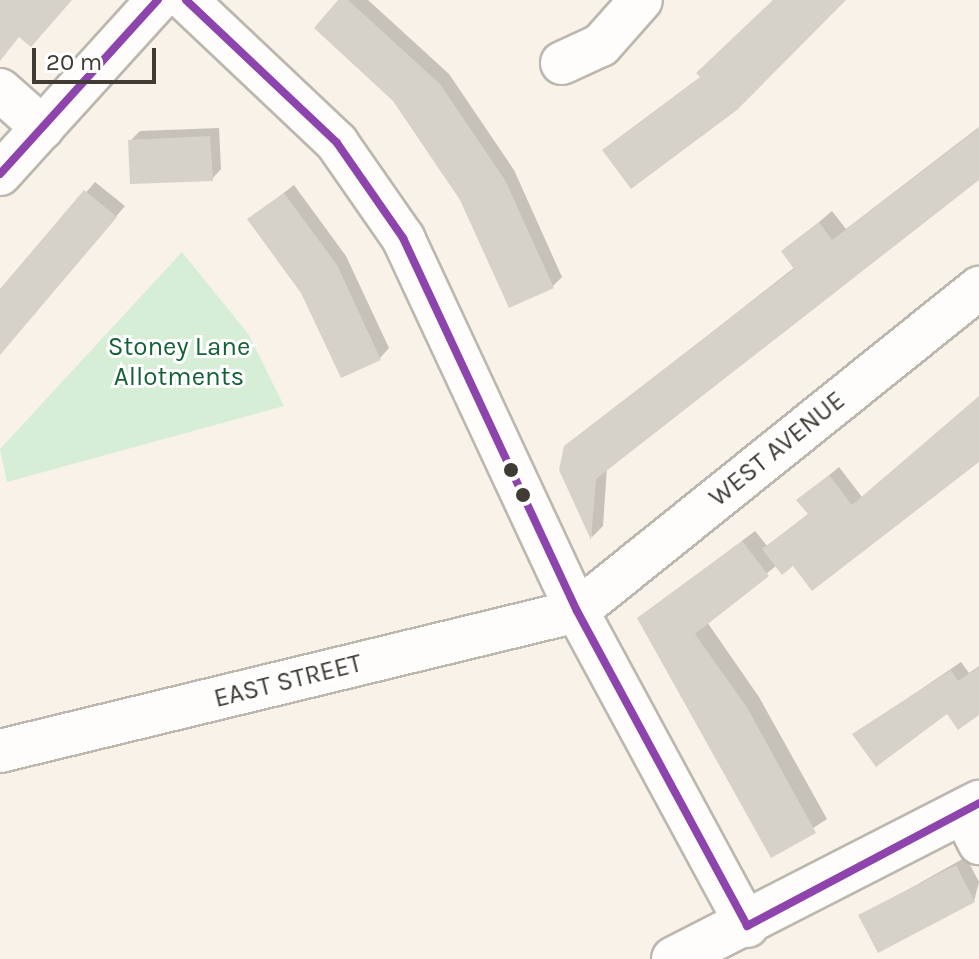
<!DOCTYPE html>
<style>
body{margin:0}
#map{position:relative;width:979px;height:959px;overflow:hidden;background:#f8f2e8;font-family:Karla,sans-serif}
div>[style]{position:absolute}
.green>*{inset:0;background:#d6eed6}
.shadow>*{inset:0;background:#0003}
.building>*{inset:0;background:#d6d2ca}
.roads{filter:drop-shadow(2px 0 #bcb7af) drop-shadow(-2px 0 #bcb7af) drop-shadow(0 2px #bcb7af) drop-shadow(0 -2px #bcb7af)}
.minor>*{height:42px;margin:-21px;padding:0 21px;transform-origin:21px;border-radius:21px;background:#fefdfc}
.primary>*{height:44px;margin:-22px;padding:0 22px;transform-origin:22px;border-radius:22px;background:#fefdfc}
.bus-1>*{height:8px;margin:-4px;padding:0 4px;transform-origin:4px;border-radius:4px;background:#8e44ad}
.dots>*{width:22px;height:22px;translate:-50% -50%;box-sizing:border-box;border:4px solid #fff;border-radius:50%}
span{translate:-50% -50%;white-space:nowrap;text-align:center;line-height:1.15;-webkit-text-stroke:6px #fff;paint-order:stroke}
.park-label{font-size:26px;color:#156237}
.street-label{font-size:26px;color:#403c34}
.scale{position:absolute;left:32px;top:48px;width:124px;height:36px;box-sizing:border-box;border:4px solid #403c34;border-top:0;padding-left:10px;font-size:24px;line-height:28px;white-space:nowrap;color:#403c34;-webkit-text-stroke:6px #fff;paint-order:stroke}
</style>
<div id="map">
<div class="green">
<i style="clip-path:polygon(182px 252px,249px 335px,284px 406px,7px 482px,0 449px)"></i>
</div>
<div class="shadow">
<i style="clip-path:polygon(341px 0,368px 0,449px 74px,514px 170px,562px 277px,552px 287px,462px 199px)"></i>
<i style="clip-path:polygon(979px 127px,979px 176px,607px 467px,603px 526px,592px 537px,561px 470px,566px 447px,795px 267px,784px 252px,832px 211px,846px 229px)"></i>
<i style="clip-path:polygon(219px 128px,221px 169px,212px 179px,130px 141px,140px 131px)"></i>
<i style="clip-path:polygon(95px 182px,125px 206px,0 353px,0 292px)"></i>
<i style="clip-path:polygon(294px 185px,346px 256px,389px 348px,380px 358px,250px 219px)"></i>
<i style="clip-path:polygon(979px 397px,979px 440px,793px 564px,777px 565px,707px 622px,759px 697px,827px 819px,772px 855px,640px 618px,755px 531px,768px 547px,809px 513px,799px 500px,839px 467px,862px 497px)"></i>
<i style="clip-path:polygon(961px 662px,969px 673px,979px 666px,979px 712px,948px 712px,855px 734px)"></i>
<i style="clip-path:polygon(966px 857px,979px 882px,974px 901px,861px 916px)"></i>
</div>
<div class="building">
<i style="clip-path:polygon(0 0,72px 0,31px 47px,19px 37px,0 61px)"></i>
<i style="clip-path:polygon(338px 0,348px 0,440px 84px,505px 180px,554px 288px,509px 308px,460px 200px,393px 101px,314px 28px)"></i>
<i style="clip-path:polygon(773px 0,846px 0,737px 110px,631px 189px,602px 150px,700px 77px,696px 73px)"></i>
<i style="clip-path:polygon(979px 128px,979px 180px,596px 479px,591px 540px,559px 470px,564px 446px,794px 269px,781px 251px,819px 222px,832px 240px)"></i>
<i style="clip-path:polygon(210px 136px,213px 181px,130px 184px,128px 140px)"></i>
<i style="clip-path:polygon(84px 190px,117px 217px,0 355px,0 289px)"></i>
<i style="clip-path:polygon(284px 193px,337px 265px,381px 360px,341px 378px,301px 293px,247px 219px)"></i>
<i style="clip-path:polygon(979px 396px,979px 462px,812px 591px,793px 566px,782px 575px,762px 549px,808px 514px,796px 500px,829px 475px,852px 505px)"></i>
<i style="clip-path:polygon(742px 541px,769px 576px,695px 634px,748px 709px,816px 833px,771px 858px,637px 618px)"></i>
<i style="clip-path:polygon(979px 667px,979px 715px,958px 730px,947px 714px,876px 767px,852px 734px,951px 670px,958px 681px)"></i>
<i style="clip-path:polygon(956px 865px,975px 902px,878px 953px,858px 915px)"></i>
</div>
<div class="roads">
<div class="minor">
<i style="left:186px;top:0;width:208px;rotate:43.4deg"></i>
<i style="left:337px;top:143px;width:116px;rotate:55.2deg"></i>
<i style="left:403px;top:238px;width:412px;rotate:65deg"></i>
<i style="left:577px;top:611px;width:358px;rotate:61.6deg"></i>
<i style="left:562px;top:63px;width:43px;rotate:-24.8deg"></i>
<i style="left:601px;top:45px;width:60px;rotate:-48.4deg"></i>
<i style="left:0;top:90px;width:57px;rotate:41.5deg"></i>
<i style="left:0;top:174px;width:235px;rotate:-47.8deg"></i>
<i style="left:0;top:751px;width:594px;rotate:-13.64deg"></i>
<i style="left:577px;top:611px;width:516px;rotate:-38.78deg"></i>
<i style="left:964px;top:813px;width:34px;rotate:63deg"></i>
</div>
<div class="primary">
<i style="left:674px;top:959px;width:343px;rotate:-27.1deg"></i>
</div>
</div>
<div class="bus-1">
<i style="left:186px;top:0;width:208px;rotate:43.4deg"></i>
<i style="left:337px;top:143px;width:116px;rotate:55.2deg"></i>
<i style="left:403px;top:238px;width:412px;rotate:65deg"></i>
<i style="left:577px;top:611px;width:358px;rotate:61.6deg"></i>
<i style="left:747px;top:926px;width:263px;rotate:-27.9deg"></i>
<i style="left:0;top:174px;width:235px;rotate:-47.8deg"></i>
</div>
<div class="dots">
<i style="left:511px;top:470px;background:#403c34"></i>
<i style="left:523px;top:495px;background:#403c34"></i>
</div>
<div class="park-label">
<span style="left:179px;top:362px">Stoney Lane<br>Allotments</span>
</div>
<div class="street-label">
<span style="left:777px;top:449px;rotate:-39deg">WEST AVENUE</span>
<span style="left:288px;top:681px;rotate:-14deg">EAST STREET</span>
</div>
<div class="scale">20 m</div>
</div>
